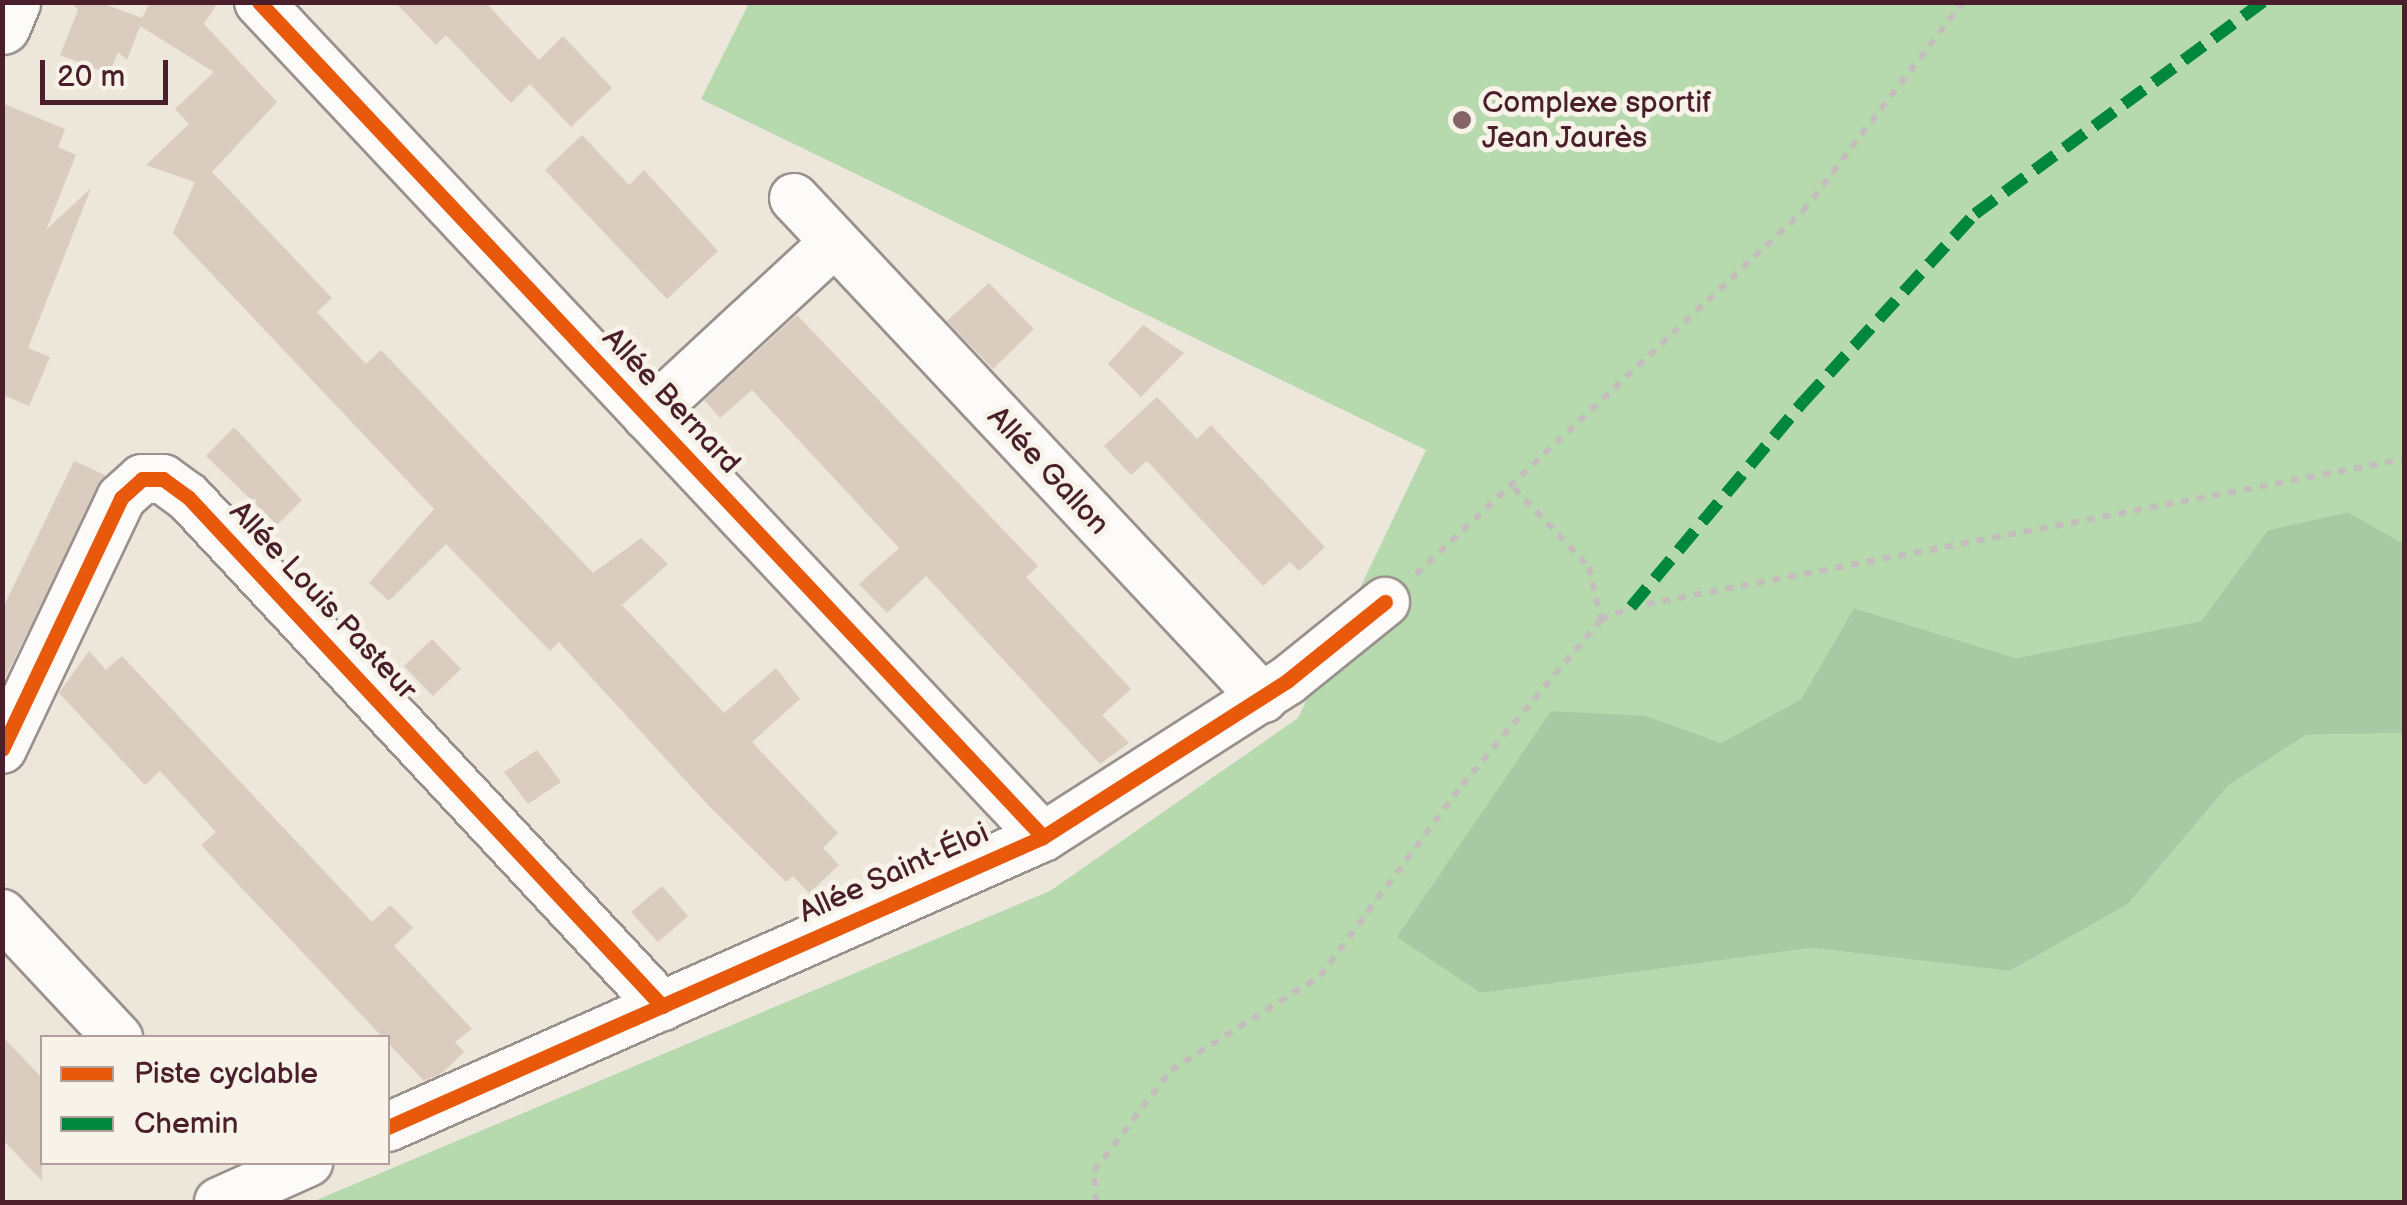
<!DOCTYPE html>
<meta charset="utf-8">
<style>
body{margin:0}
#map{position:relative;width:2407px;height:1205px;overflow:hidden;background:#ece6db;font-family:"Balsamiq Sans",sans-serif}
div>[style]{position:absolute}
.green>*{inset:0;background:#b6daae}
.forest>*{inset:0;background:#a7c9a3}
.building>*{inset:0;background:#daccbf}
.path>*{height:6px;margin-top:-3px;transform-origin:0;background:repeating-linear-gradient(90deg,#c3bdbc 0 8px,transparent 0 16px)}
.roads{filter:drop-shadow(2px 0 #9a908c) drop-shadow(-2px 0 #9a908c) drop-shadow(0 2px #9a908c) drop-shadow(0 -2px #9a908c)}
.street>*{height:48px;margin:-24px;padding:0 24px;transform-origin:24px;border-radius:24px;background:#fcfbfa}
.secondary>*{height:55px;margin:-27.5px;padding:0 27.5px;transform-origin:27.5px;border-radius:27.5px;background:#fcfbfa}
.quiet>*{height:12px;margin-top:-6px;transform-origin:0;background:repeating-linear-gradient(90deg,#00873e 0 25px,transparent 0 37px)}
.cycleway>*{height:15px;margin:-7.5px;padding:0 7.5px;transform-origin:7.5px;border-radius:7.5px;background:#e8590c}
.dots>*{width:28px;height:28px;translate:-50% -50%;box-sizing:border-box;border:5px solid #f7f3e8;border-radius:50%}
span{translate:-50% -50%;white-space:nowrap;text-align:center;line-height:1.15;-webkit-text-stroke:10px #f7f3e8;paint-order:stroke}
.poi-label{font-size:30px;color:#4a1f2b}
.left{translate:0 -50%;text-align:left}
.street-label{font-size:30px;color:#4a1f2b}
.frame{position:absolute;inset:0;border:5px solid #4a1f2b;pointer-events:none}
.legend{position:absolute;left:40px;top:1035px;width:350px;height:130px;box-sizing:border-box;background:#f7f3e8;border:2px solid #b29e9c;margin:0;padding:12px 18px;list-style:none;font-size:30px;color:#4a1f2b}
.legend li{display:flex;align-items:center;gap:20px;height:50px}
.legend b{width:50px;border:2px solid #b29e9c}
.scale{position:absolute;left:40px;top:60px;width:128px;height:45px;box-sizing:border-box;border:5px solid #4a1f2b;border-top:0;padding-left:12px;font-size:30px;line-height:35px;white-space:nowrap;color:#4a1f2b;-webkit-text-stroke:8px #f7f3e8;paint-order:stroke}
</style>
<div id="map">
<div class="green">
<i style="clip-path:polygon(749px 3px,2404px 3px,2404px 544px,2348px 512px,2268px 530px,2201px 621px,2016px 658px,1854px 608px,1801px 699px,1721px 743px,1647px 716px,1481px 993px,1812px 948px,2010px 971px,2128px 904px,2228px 786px,2306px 735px,2404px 733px,2404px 1202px,312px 1202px,1050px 891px,1298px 718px,1426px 450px,701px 99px)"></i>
</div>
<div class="forest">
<i style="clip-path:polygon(2348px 512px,2404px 544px,2404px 733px,2306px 735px,2228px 786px,2128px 904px,2010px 971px,1812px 948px,1481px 993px,1397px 937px,1551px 711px,1647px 716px,1721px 743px,1801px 699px,1854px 608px,2016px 658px,2201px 621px,2268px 530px)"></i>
</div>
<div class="building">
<i style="clip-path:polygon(71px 2px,99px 2px,142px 18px,150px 2px,218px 2px,204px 24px,277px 102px,212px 172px,332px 298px,317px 312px,366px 364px,381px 350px,593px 573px,641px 538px,668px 564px,622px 605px,724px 713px,776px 668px,800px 699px,752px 742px,838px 833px,823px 848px,839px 865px,809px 893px,793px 876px,786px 882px,708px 805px,559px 642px,550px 651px,446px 544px,389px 601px,369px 583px,434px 509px,173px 233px,195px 182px,146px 165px,189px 124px,175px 109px,214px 72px,140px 26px,127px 60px,118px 52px,109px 74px,60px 55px,78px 10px)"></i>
<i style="clip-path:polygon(395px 2px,485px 2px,539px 60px,563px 36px,612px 88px,571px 127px,530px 84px,511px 103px,446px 35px,436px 45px)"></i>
<i style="clip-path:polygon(2px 103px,65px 129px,58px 147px,76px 155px,46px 230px,91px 188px,28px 348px,50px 357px,29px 406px,6px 396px,2px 405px)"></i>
<i style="clip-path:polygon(582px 135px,629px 185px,644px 170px,718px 251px,667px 299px,545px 170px)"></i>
<i style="clip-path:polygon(989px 283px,1034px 329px,993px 369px,947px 321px)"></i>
<i style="clip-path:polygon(797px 315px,1038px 566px,1026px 577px,1131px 689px,1102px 715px,1129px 743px,1100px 764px,926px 576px,887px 613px,859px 584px,899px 548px,752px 390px,720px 418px,704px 400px)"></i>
<i style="clip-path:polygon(1143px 325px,1184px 353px,1141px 397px,1108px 364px)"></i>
<i style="clip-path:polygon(1157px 397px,1197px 439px,1211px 425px,1325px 547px,1299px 571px,1290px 562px,1263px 586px,1147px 461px,1131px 475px,1104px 446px)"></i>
<i style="clip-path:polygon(234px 427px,302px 500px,277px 525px,206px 456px)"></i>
<i style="clip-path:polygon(74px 461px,105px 475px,2px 684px,2px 610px)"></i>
<i style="clip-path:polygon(432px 639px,461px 669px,433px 696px,404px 666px)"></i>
<i style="clip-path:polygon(89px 651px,106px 670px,122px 656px,372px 922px,390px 905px,413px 928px,394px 946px,472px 1029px,455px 1042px,464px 1052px,442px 1073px,424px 1081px,201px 845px,216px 832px,160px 771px,145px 785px,59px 693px)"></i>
<i style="clip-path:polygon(537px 750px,561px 782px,528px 804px,504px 772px)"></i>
<i style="clip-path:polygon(662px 886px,688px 916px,658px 942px,631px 912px)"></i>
<i style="clip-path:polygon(2px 1036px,42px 1078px,42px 1181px,2px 1139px)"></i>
</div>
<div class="path">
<i style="left:1514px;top:488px;width:109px;rotate:46.5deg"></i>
<i style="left:1589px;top:567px;width:54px;rotate:77.2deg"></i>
<i style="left:1416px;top:574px;width:531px;rotate:-43.17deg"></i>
<i style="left:1803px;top:211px;width:263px;rotate:-52.6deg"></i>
<i style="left:1096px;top:1202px;width:31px;rotate:-94deg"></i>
<i style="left:1094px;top:1171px;width:127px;rotate:-52.7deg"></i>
<i style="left:1171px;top:1070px;width:176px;rotate:-32.2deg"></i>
<i style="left:1320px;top:976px;width:238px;rotate:-53.4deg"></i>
<i style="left:1462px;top:785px;width:216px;rotate:-49.9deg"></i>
<i style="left:1601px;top:620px;width:33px;rotate:-23deg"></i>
<i style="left:1631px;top:607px;width:787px;rotate:-10.84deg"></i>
</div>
<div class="roads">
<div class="street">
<i style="left:259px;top:2px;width:1145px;rotate:46.8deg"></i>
<i style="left:794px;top:198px;width:686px;rotate:46.83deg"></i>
<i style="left:647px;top:416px;width:255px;rotate:-42.8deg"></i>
<i style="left:2px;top:749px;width:278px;rotate:-64.6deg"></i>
<i style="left:121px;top:498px;width:28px;rotate:-42deg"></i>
<i style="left:142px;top:479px;width:21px"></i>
<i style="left:163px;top:479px;width:31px;rotate:36deg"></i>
<i style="left:188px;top:497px;width:696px;rotate:47.04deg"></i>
<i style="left:2px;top:914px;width:170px;rotate:46.9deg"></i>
<i style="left:388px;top:1127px;width:716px;rotate:-23.88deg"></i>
<i style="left:1043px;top:837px;width:290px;rotate:-32.6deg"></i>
<i style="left:1287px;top:681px;width:126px;rotate:-38.9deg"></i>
<i style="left:219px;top:1202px;width:98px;rotate:-24.2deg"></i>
</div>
<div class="secondary">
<i style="left:2px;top:26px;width:26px;rotate:-67deg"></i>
</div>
</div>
<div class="quiet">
<i style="left:1631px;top:607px;width:269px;rotate:-50deg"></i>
<i style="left:1804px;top:401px;width:253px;rotate:-47.6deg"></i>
<i style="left:1975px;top:214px;width:358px;rotate:-36.4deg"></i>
</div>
<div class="cycleway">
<i style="left:259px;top:2px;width:1145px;rotate:46.8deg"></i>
<i style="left:2px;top:749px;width:278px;rotate:-64.6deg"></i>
<i style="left:121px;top:498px;width:28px;rotate:-42deg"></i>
<i style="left:142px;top:479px;width:21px"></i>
<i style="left:163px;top:479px;width:31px;rotate:36deg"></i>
<i style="left:188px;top:497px;width:696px;rotate:47.04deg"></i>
<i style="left:388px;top:1127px;width:716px;rotate:-23.88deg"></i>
<i style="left:1043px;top:837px;width:290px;rotate:-32.6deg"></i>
<i style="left:1287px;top:681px;width:126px;rotate:-38.9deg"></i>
</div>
<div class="dots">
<i style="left:1462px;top:120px;background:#836569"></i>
</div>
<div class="poi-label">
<span class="left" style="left:1482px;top:120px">Complexe sportif<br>Jean Jaurès</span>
</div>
<div class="street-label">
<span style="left:671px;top:401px;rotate:47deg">Allée Bernard</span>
<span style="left:1048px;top:471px;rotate:47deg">Allée Gallon</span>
<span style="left:323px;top:601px;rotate:47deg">Allée Louis Pasteur</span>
<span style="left:894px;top:873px;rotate:-24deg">Allée Saint-Éloi</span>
</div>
<div class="frame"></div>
<ul class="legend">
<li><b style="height:12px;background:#e8590c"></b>Piste cyclable</li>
<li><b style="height:12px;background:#00873e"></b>Chemin</li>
</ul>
<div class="scale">20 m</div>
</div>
